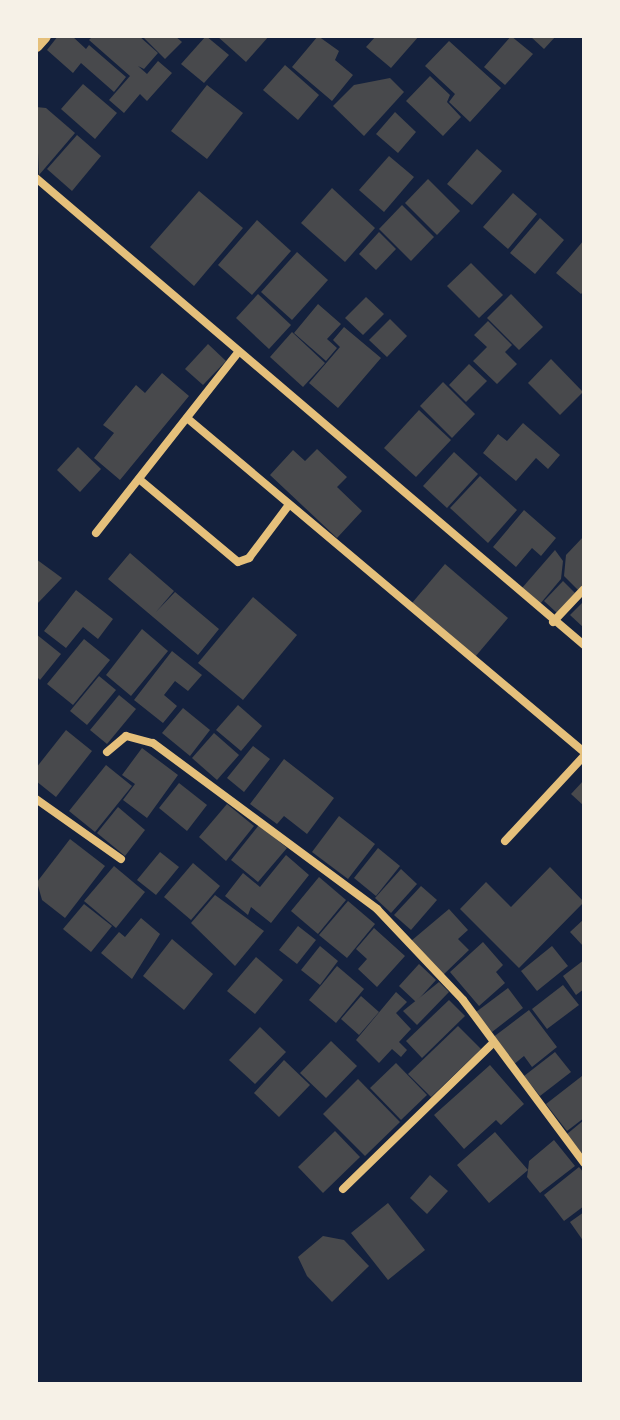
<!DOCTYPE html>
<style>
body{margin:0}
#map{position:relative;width:620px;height:1420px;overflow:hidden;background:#14213d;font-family:Inter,sans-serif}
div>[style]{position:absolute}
.building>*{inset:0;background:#48494c}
.minor>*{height:8px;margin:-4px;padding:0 4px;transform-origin:4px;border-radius:4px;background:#e5c07b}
.tertiary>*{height:14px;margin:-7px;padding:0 7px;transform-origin:7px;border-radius:7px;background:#e5c07b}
span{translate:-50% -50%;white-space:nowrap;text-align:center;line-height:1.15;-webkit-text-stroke:8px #f6f1e7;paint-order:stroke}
.frame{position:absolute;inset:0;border:38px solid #f6f1e7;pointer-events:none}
</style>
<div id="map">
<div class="building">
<i style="clip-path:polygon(58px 36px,72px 36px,86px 49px,89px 45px,126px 77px,114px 92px,81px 63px,73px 73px,47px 50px)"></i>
<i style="clip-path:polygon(93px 36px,139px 36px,158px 53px,144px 69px,138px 66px,147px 74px,158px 61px,172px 73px,147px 101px,140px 94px,124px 113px,109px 100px,130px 76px,89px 40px)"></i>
<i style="clip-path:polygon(175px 36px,182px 42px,165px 59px,144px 38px)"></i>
<i style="clip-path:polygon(206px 36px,229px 55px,204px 83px,181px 64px)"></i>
<i style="clip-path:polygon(217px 36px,269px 36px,246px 62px)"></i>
<i style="clip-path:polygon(318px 36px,339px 51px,335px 60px,353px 75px,332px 101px,292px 67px)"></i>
<i style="clip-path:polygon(376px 36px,419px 36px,391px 68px,366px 47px)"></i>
<i style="clip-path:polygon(511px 36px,533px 54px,505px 85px,484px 67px)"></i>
<i style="clip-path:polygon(530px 36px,556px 36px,544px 49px)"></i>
<i style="clip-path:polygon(449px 41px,501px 88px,470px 122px,449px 102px,455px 94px,425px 66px)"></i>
<i style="clip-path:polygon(285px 65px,319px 95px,298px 120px,263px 90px)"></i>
<i style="clip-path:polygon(430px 76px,450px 95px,447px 102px,461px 117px,443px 136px,406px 101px)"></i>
<i style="clip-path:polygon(390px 78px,404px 92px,364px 136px,333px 106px,354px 85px)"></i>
<i style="clip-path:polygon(83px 84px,117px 113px,95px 139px,61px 109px)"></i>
<i style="clip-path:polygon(207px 85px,243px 113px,207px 159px,171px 131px)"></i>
<i style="clip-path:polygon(36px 107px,46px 108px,75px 133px,39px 175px)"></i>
<i style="clip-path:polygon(395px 112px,416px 132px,398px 153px,376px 134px)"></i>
<i style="clip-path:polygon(77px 135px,101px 156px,72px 191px,47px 169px)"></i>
<i style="clip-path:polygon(477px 149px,502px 171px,472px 205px,447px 184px)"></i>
<i style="clip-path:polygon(389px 156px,414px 177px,384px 212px,359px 190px)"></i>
<i style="clip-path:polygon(428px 179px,460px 211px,437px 235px,405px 203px)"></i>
<i style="clip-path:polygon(332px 188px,375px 228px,345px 262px,301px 223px)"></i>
<i style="clip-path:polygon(199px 191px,243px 228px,194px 286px,150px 247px)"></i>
<i style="clip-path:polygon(513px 193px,537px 214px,508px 249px,483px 227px)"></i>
<i style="clip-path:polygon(402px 205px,434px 237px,411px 261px,379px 229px)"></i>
<i style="clip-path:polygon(540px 218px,564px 240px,535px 274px,510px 253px)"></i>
<i style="clip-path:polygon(257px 220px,291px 251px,252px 295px,218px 265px)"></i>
<i style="clip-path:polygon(379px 232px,396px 249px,376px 270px,359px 254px)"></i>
<i style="clip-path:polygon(584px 240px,584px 291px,581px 294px,556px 273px)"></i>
<i style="clip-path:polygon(297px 252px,328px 280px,292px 320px,261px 292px)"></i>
<i style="clip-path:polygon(471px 263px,503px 295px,479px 318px,447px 286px)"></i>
<i style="clip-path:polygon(258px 294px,291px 325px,269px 349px,236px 318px)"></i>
<i style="clip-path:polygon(511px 294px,543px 327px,519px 350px,487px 318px)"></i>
<i style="clip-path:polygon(366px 297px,384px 314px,363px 335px,345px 318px)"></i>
<i style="clip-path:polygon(318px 304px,341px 324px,327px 339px,337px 348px,326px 361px,294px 333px)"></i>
<i style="clip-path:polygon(390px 319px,407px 336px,387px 357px,369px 340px)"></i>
<i style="clip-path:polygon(488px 321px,512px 345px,505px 352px,517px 364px,497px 384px,473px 361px,487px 347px,474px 335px)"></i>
<i style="clip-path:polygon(344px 327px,381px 358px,338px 408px,309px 383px,340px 347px,333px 340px)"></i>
<i style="clip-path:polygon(292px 332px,325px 363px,303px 387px,270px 357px)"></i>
<i style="clip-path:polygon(208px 344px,226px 361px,203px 385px,185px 369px)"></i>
<i style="clip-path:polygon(551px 359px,583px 392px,560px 415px,528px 383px)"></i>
<i style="clip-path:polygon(469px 364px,487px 381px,466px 402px,449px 385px)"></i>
<i style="clip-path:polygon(162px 373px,189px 396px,120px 480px,94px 458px,114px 433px,103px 425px,136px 385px,145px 393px)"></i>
<i style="clip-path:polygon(443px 382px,475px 414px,452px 438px,420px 406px)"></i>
<i style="clip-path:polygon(419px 410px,451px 440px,416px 477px,384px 448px)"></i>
<i style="clip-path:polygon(523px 423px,560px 455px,548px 469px,536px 458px,516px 481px,483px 453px,498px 434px,507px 441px)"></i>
<i style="clip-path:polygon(78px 447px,101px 469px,80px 492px,57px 470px)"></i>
<i style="clip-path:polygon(317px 449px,347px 477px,337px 487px,362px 511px,337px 538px,270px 475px,293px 450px,305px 461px)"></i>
<i style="clip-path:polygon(454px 452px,478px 474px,447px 508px,423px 486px)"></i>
<i style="clip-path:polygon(480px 476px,517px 510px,488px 543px,450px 508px)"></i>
<i style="clip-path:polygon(524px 510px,556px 538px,541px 556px,532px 548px,516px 567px,493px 547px)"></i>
<i style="clip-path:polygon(584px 536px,584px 584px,578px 590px,564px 576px,566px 555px)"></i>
<i style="clip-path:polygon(555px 550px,563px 561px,561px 579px,540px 604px,522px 588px)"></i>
<i style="clip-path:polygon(130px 553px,174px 591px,156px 612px,175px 592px,219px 629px,198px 655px,108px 579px)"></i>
<i style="clip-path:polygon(36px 559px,62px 578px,36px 605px)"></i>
<i style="clip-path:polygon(445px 564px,508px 618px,475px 657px,412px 603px)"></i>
<i style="clip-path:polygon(563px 581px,575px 593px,557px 613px,544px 601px)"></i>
<i style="clip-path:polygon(76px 590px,113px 619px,98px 639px,83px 627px,66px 648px,44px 631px)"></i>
<i style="clip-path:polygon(253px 597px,297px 635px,243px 700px,198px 663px)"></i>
<i style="clip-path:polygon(584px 601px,584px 628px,570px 615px)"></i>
<i style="clip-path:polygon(142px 629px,168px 651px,131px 696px,106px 675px)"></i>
<i style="clip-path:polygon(36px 634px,61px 654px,40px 680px,36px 676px)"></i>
<i style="clip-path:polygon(84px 639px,110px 660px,73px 705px,47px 684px)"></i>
<i style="clip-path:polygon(172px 651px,202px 675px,188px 691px,175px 681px,164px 695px,177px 706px,163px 723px,134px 700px)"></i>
<i style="clip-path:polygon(99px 676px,116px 690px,87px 725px,70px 711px)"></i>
<i style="clip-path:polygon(119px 695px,136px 709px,107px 744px,90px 730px)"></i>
<i style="clip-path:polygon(238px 705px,262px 726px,241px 751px,216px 730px)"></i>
<i style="clip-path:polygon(183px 708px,210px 730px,190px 756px,162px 733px)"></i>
<i style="clip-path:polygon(66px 730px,92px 751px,56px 797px,36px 781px,36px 768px)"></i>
<i style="clip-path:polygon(214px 733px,239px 755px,217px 780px,192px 758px)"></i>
<i style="clip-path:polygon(253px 746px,270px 759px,244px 792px,227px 778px)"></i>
<i style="clip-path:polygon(142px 748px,178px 775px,147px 818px,123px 800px,135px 784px,122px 775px)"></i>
<i style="clip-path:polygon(284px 759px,334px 798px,307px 834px,284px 816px,277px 824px,250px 804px)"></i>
<i style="clip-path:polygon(106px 765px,132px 786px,95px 832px,69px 811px)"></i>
<i style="clip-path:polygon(584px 780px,584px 806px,571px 794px)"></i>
<i style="clip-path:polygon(179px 783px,207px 805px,187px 831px,159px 808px)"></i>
<i style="clip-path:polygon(227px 804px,254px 826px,226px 861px,199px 837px)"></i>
<i style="clip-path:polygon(118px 807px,145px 830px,125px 856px,97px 833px)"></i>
<i style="clip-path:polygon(339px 816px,375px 844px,348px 879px,312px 852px)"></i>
<i style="clip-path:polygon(259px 825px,287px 848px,258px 882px,231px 860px)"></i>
<i style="clip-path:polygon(70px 839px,105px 866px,65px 918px,42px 900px,37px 882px)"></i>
<i style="clip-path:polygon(378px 848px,400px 866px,376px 896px,354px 878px)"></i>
<i style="clip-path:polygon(160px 852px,179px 867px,156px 895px,137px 880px)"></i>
<i style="clip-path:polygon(286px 855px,309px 875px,271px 923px,251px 907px,248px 915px,225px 896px,243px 873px,260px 887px)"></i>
<i style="clip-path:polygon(193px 863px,220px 886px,191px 920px,164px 897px)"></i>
<i style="clip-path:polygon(114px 866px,145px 892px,116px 928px,84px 901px)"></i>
<i style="clip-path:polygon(550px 867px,584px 902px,519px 968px,460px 909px,486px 882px,511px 907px)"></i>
<i style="clip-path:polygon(401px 869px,417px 884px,391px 913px,375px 898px)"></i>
<i style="clip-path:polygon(319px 877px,346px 900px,318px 934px,291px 911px)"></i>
<i style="clip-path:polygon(421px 886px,437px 900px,411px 930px,394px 915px)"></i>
<i style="clip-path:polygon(215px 895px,264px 931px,235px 966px,191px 923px)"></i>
<i style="clip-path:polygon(348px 901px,375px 924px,347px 958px,319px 935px)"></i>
<i style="clip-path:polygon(84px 904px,112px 926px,91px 952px,63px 929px)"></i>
<i style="clip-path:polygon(449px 909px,468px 930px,458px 939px,469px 950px,443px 975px,411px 941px)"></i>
<i style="clip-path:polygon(141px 918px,160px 934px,132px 979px,101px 953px,119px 932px,125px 937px)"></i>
<i style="clip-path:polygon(584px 919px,584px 947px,570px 932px)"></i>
<i style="clip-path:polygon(298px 926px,316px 940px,297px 964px,279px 950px)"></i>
<i style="clip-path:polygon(374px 928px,405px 956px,377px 987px,358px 969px,367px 959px,356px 949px)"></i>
<i style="clip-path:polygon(172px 939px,213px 974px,184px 1010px,143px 976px)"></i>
<i style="clip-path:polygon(483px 942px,503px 965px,496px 972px,505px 983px,479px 1006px,450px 972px)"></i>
<i style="clip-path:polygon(320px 946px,338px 961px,320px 985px,301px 970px)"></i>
<i style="clip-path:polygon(552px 946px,568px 966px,537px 991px,521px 971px)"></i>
<i style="clip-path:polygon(256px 957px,283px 980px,255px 1014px,227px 991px)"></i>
<i style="clip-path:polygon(584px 960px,584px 989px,576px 995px,563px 976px)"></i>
<i style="clip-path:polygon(419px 964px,436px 980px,416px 1002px,399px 986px)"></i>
<i style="clip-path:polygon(337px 966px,364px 989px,336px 1023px,309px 1000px)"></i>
<i style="clip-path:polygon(439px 982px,449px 992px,417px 1025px,403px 1011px)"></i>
<i style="clip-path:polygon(563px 985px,579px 1005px,547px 1029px,532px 1009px)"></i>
<i style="clip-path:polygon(508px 988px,523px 1008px,492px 1032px,476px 1012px)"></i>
<i style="clip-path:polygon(396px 992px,407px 1002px,396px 1013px,411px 1029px,399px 1042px,407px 1050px,401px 1057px,392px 1049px,379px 1063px,356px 1040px)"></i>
<i style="clip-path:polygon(361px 996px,379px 1012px,359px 1035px,341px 1019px)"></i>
<i style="clip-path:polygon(449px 1000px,465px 1016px,422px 1058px,406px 1041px)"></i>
<i style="clip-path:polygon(529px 1010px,557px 1047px,532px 1067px,524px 1056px,513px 1065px,492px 1038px)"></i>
<i style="clip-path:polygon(458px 1026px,481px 1049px,431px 1097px,408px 1074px)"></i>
<i style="clip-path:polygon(260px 1027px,286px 1052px,255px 1084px,229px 1060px)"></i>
<i style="clip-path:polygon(331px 1041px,357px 1066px,326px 1098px,300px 1073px)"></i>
<i style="clip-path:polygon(555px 1052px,571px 1072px,540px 1096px,524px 1076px)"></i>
<i style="clip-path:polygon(284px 1060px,310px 1085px,279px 1117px,254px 1093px)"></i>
<i style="clip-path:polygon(396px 1063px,427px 1095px,401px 1120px,370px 1088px)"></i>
<i style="clip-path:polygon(490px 1065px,524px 1104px,501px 1125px,496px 1120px,464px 1149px,434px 1115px)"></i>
<i style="clip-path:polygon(582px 1076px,584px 1118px,567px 1131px,546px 1104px)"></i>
<i style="clip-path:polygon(358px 1079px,400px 1122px,365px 1156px,323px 1114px)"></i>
<i style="clip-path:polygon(584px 1120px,584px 1156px,567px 1134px)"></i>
<i style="clip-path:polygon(335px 1131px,360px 1157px,323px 1193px,298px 1167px)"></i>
<i style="clip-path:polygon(495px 1132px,528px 1170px,529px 1161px,554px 1140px,575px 1166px,540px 1193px,527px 1177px,528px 1170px,489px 1203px,457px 1165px)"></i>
<i style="clip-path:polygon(579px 1167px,584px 1173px,584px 1206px,564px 1221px,544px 1195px)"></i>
<i style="clip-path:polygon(430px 1175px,448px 1191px,427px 1214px,410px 1198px)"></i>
<i style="clip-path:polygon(388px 1203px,425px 1250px,388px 1280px,351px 1233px)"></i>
<i style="clip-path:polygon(584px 1212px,584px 1242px,570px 1222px)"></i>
<i style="clip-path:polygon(323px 1236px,344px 1240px,369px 1266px,332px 1302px,307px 1276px,298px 1257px)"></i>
</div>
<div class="minor">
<i style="left:36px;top:178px;width:720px;rotate:40.44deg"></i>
<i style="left:187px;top:418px;width:519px;rotate:40.07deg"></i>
<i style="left:139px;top:479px;width:129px;rotate:40deg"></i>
<i style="left:238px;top:562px;width:12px;rotate:-20deg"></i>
<i style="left:249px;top:558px;width:65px;rotate:-53.1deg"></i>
<i style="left:96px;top:533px;width:231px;rotate:-51.8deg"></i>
<i style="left:553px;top:622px;width:45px;rotate:-46.8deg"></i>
<i style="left:107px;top:752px;width:25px;rotate:-40deg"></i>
<i style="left:126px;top:736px;width:28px;rotate:15deg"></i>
<i style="left:153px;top:743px;width:279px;rotate:36.5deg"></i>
<i style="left:377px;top:909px;width:125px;rotate:46.6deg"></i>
<i style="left:463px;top:1000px;width:203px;rotate:53.4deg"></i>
<i style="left:36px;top:799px;width:104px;rotate:35.2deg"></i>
<i style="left:505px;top:841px;width:116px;rotate:-47.1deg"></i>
<i style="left:343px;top:1189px;width:208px;rotate:-44.2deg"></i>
</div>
<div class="tertiary">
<i style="left:36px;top:45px;width:12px;rotate:-48deg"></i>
</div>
<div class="frame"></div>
</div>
